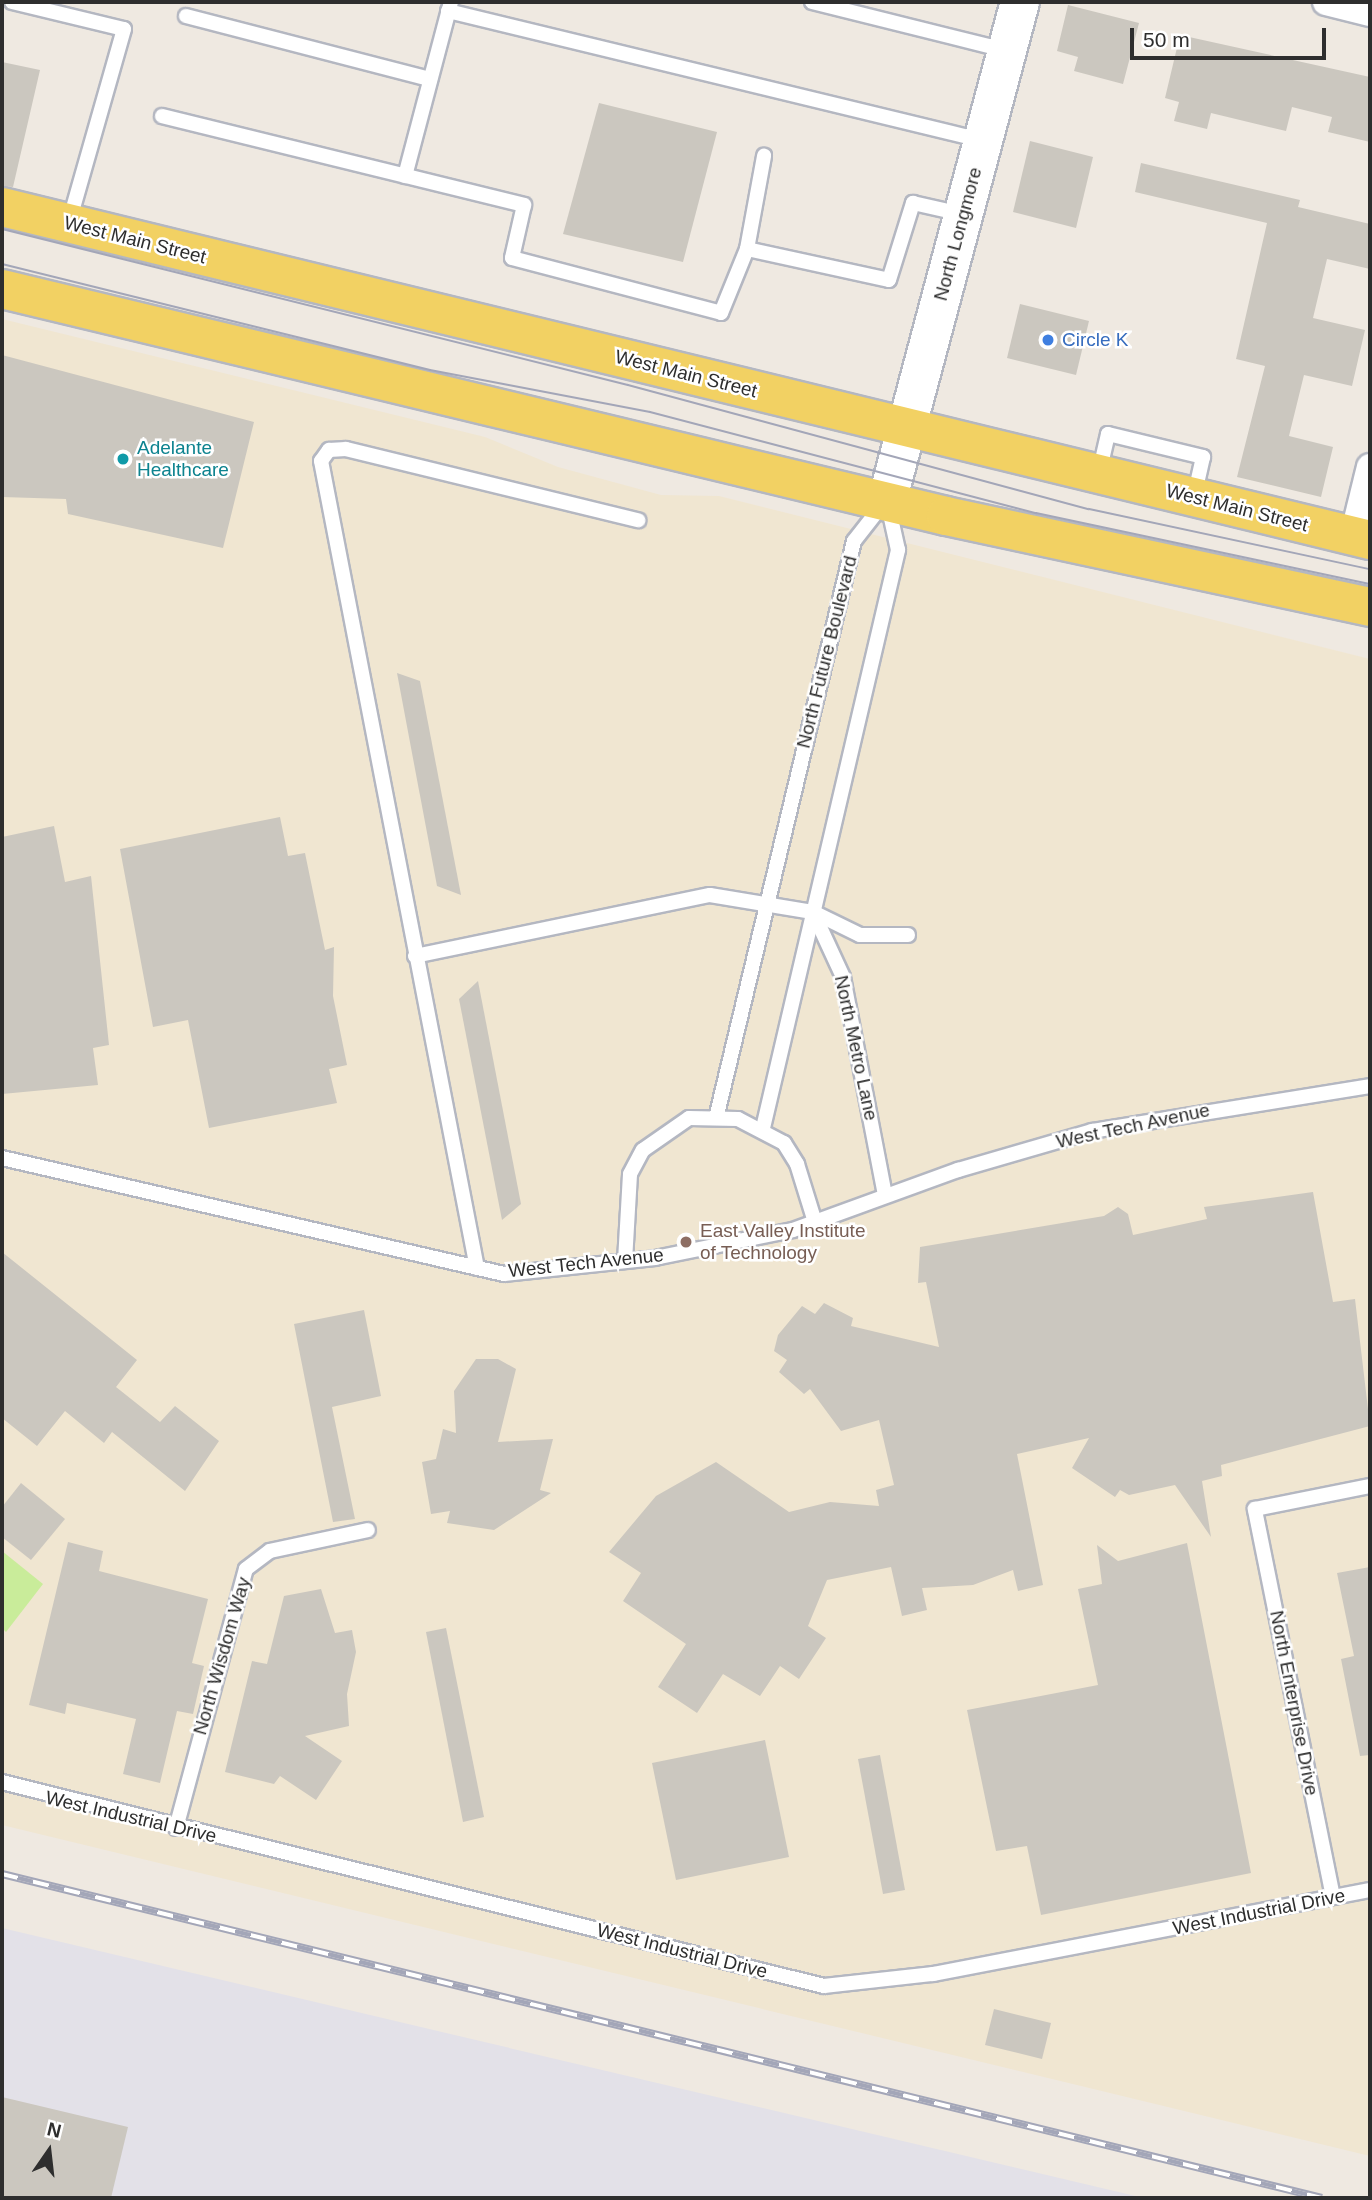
<!DOCTYPE html>
<style>
body{margin:0}
#map{position:relative;width:1372px;height:2200px;overflow:hidden;background:#efe9e1;font-family:Arial,sans-serif}
div>[style]{position:absolute}
.industrial>*{inset:0;background:#e3e1e8}
.education>*{inset:0;background:#f0e6d1}
.pitch>*{inset:0;background:#c9ec9a}
.building>*{inset:0;background:#cbc7bf}
.roads{filter:drop-shadow(2px 0 #b4b7c1) drop-shadow(-2px 0 #b4b7c1) drop-shadow(0 2px #b4b7c1) drop-shadow(0 -2px #b4b7c1)}
.lane>*{height:14px;margin:-7px;padding:0 7px;transform-origin:7px;border-radius:7px;background:#fff}
.street>*{height:26px;margin:-13px;padding:0 13px;transform-origin:13px;border-radius:13px;background:#fff}
.secondary>*{height:38px;margin:-19px;padding:0 19px;transform-origin:19px;border-radius:19px;background:#fff}
.primary>*{height:38px;margin:-19px;padding:0 19px;transform-origin:19px;border-radius:19px;background:#f2d163}
.tram>*{height:2px;margin:-1px;padding:0 1px;transform-origin:1px;border-radius:1px;background:#a3a6b8}
.rail>*{height:8px;margin-top:-4px;transform-origin:0;background:repeating-linear-gradient(90deg,#fff 0 16px,#a3a6b8 0 32px);box-sizing:border-box;border-block:2px solid #a3a6b8}
.dots>*{width:19px;height:19px;translate:-50% -50%;box-sizing:border-box;border:4px solid #fff;border-radius:50%}
span{translate:-50% -50%;white-space:nowrap;text-align:center;line-height:1.15;-webkit-text-stroke:5px #fff;paint-order:stroke}
.street-label{font-size:19px;color:#2e2e2e}
.shop-label{font-size:19px;color:#366cbe}
.left{translate:0 -50%;text-align:left}
.culture-label{font-size:19px;color:#0d838f}
.education-label{font-size:19px;color:#785e54}
.frame{position:absolute;inset:0;border:4px solid #2e2e2e;pointer-events:none}
.north{position:absolute;left:14px;top:2116px;width:70px;height:70px;-webkit-text-stroke:5px #fff;paint-order:stroke;rotate:14deg;font-size:19px;font-weight:700;line-height:28px;text-align:center;color:#2e2e2e}
.north::after{content:'';display:block;margin:auto;width:24px;height:32px;background:#2e2e2e;clip-path:polygon(50% 0,100% 100%,50% 72%,0 100%)}
.scale{position:absolute;left:1130px;top:28px;width:196px;height:32px;box-sizing:border-box;border:4px solid #2e2e2e;border-top:0;padding-left:9px;font-size:21px;line-height:24px;white-space:nowrap;color:#2e2e2e;-webkit-text-stroke:5px #fff;paint-order:stroke}
</style>
<div id="map">
<div class="industrial">
<i style="clip-path:polygon(2px 1928px,1144px 2198px,2px 2198px)"></i>
</div>
<div class="education">
<i style="clip-path:polygon(2px 319px,485px 437px,558px 467px,661px 495px,719px 496px,1370px 659px,1370px 2156px,2px 1825px)"></i>
</div>
<div class="pitch">
<i style="clip-path:polygon(2px 1551px,43px 1584px,6px 1632px,2px 1628px)"></i>
</div>
<div class="building">
<i style="clip-path:polygon(1068px 5px,1139px 23px,1123px 84px,1074px 71px,1078px 57px,1057px 51px)"></i>
<i style="clip-path:polygon(1180px 35px,1370px 77px,1370px 142px,1328px 132px,1332px 117px,1292px 107px,1286px 131px,1211px 113px,1207px 129px,1174px 121px,1179px 102px,1165px 98px)"></i>
<i style="clip-path:polygon(2px 62px,40px 70px,13px 187px,2px 186px)"></i>
<i style="clip-path:polygon(599px 103px,717px 132px,683px 262px,563px 234px)"></i>
<i style="clip-path:polygon(1030px 141px,1093px 157px,1076px 228px,1013px 212px)"></i>
<i style="clip-path:polygon(1141px 163px,1300px 200px,1298px 207px,1370px 224px,1370px 269px,1327px 259px,1313px 318px,1365px 330px,1352px 386px,1304px 375px,1289px 436px,1333px 447px,1321px 497px,1237px 477px,1265px 366px,1236px 359px,1267px 223px,1135px 192px)"></i>
<i style="clip-path:polygon(1020px 304px,1089px 321px,1076px 375px,1007px 358px)"></i>
<i style="clip-path:polygon(2px 355px,254px 422px,223px 548px,68px 514px,66px 499px,2px 497px)"></i>
<i style="clip-path:polygon(397px 673px,420px 681px,461px 895px,437px 886px)"></i>
<i style="clip-path:polygon(280px 817px,288px 856px,305px 853px,325px 950px,334px 947px,333px 996px,347px 1065px,329px 1069px,337px 1103px,209px 1128px,188px 1020px,153px 1027px,120px 849px)"></i>
<i style="clip-path:polygon(54px 826px,65px 882px,91px 876px,109px 1045px,93px 1048px,98px 1085px,2px 1094px,2px 837px)"></i>
<i style="clip-path:polygon(478px 981px,521px 1204px,502px 1220px,459px 999px)"></i>
<i style="clip-path:polygon(1313px 1192px,1333px 1302px,1355px 1299px,1370px 1426px,1221px 1465px,1222px 1476px,1202px 1481px,1211px 1537px,1175px 1485px,1129px 1495px,1120px 1490px,1115px 1497px,1072px 1468px,1089px 1438px,1017px 1454px,1043px 1585px,1018px 1591px,1013px 1570px,973px 1585px,922px 1588px,927px 1610px,902px 1616px,891px 1567px,827px 1580px,808px 1626px,826px 1638px,799px 1679px,780px 1666px,760px 1696px,723px 1674px,697px 1713px,658px 1687px,686px 1644px,623px 1601px,641px 1573px,609px 1552px,656px 1496px,716px 1462px,789px 1512px,830px 1502px,879px 1506px,876px 1490px,894px 1485px,879px 1420px,841px 1431px,810px 1389px,804px 1394px,779px 1372px,787px 1360px,774px 1351px,778px 1335px,802px 1306px,815px 1314px,824px 1303px,853px 1318px,851px 1326px,939px 1347px,926px 1282px,918px 1283px,920px 1247px,1104px 1216px,1118px 1207px,1128px 1214px,1133px 1235px,1207px 1219px,1204px 1207px)"></i>
<i style="clip-path:polygon(2px 1252px,137px 1360px,116px 1387px,160px 1422px,175px 1406px,219px 1441px,185px 1491px,112px 1432px,104px 1443px,65px 1411px,37px 1446px,2px 1418px)"></i>
<i style="clip-path:polygon(364px 1310px,381px 1396px,332px 1407px,355px 1519px,333px 1522px,294px 1324px)"></i>
<i style="clip-path:polygon(476px 1359px,498px 1359px,516px 1369px,498px 1442px,553px 1439px,540px 1490px,551px 1493px,494px 1530px,447px 1523px,450px 1511px,431px 1514px,422px 1462px,436px 1459px,443px 1429px,456px 1433px,454px 1391px)"></i>
<i style="clip-path:polygon(21px 1483px,65px 1519px,31px 1560px,2px 1537px,2px 1507px)"></i>
<i style="clip-path:polygon(68px 1542px,103px 1551px,99px 1571px,208px 1599px,192px 1663px,204px 1666px,193px 1714px,177px 1711px,160px 1783px,123px 1774px,136px 1719px,67px 1703px,65px 1714px,29px 1705px)"></i>
<i style="clip-path:polygon(1187px 1543px,1251px 1873px,1041px 1915px,1027px 1846px,996px 1851px,967px 1710px,1098px 1685px,1078px 1589px,1102px 1584px,1097px 1545px,1118px 1561px)"></i>
<i style="clip-path:polygon(1370px 1567px,1370px 1755px,1360px 1756px,1341px 1659px,1354px 1656px,1337px 1573px)"></i>
<i style="clip-path:polygon(321px 1589px,335px 1633px,352px 1630px,356px 1652px,347px 1694px,349px 1726px,305px 1736px,342px 1761px,316px 1800px,280px 1776px,274px 1784px,225px 1772px,252px 1661px,267px 1664px,284px 1596px)"></i>
<i style="clip-path:polygon(446px 1628px,484px 1817px,463px 1822px,426px 1632px)"></i>
<i style="clip-path:polygon(765px 1740px,789px 1857px,676px 1880px,652px 1763px)"></i>
<i style="clip-path:polygon(880px 1755px,905px 1890px,883px 1894px,858px 1759px)"></i>
<i style="clip-path:polygon(994px 2009px,1051px 2023px,1042px 2059px,985px 2045px)"></i>
<i style="clip-path:polygon(2px 2097px,128px 2127px,111px 2198px,2px 2198px)"></i>
</div>
<div class="roads">
<div class="lane">
<i style="left:12px;top:2px;width:115px;rotate:13.6deg"></i>
<i style="left:124px;top:29px;width:201px;rotate:105.9deg"></i>
<i style="left:812px;top:2px;width:199px;rotate:14deg"></i>
<i style="left:448px;top:11px;width:548px;rotate:13.61deg"></i>
<i style="left:186px;top:16px;width:252px;rotate:14.5deg"></i>
<i style="left:162px;top:116px;width:373px;rotate:13.8deg"></i>
<i style="left:524px;top:205px;width:54px;rotate:102.8deg"></i>
<i style="left:512px;top:258px;width:216px;rotate:14.7deg"></i>
<i style="left:721px;top:313px;width:69px;rotate:-67.9deg"></i>
<i style="left:747px;top:249px;width:145px;rotate:12.3deg"></i>
<i style="left:889px;top:280px;width:81px;rotate:-72.7deg"></i>
<i style="left:913px;top:203px;width:50px;rotate:12.7deg"></i>
<i style="left:405px;top:176px;width:180px;rotate:-75.2deg"></i>
<i style="left:747px;top:249px;width:95px;rotate:-79.6deg"></i>
<i style="left:1099px;top:473px;width:40px;rotate:-77deg"></i>
<i style="left:1108px;top:434px;width:98px;rotate:13.6deg"></i>
<i style="left:1203px;top:457px;width:41px;rotate:102.7deg"></i>
<i style="left:813px;top:912px;width:72px;rotate:65.2deg"></i>
<i style="left:843px;top:977px;width:222px;rotate:79.1deg"></i>
<i style="left:415px;top:956px;width:301px;rotate:-11.7deg"></i>
<i style="left:710px;top:895px;width:104px;rotate:9.4deg"></i>
<i style="left:813px;top:912px;width:52px;rotate:26.1deg"></i>
<i style="left:860px;top:935px;width:48px"></i>
<i style="left:717px;top:1114px;width:589px;rotate:-76.55deg"></i>
<i style="left:854px;top:541px;width:47px;rotate:-51.9deg"></i>
<i style="left:763px;top:1128px;width:594px;rotate:-76.85deg"></i>
<i style="left:898px;top:550px;width:46px;rotate:-102.5deg"></i>
<i style="left:2px;top:1158px;width:515px;rotate:13.01deg"></i>
<i style="left:504px;top:1274px;width:152px;rotate:-6deg"></i>
<i style="left:655px;top:1258px;width:141px;rotate:-11.5deg"></i>
<i style="left:793px;top:1230px;width:176px;rotate:-20deg"></i>
<i style="left:958px;top:1170px;width:140px;rotate:-16.2deg"></i>
<i style="left:1092px;top:1131px;width:282px;rotate:-9.2deg"></i>
<i style="left:625px;top:1261px;width:87px;rotate:-86.7deg"></i>
<i style="left:630px;top:1174px;width:27px;rotate:-62deg"></i>
<i style="left:643px;top:1150px;width:56px;rotate:-34.8deg"></i>
<i style="left:689px;top:1118px;width:49px;rotate:1.2deg"></i>
<i style="left:738px;top:1119px;width:52px;rotate:27.6deg"></i>
<i style="left:784px;top:1143px;width:25px;rotate:58deg"></i>
<i style="left:797px;top:1164px;width:61px;rotate:72.8deg"></i>
<i style="left:477px;top:1268px;width:822px;rotate:-100.94deg"></i>
<i style="left:321px;top:461px;width:14px;rotate:-54deg"></i>
<i style="left:329px;top:450px;width:17px;rotate:-3deg"></i>
<i style="left:346px;top:449px;width:301px;rotate:13.7deg"></i>
<i style="left:2px;top:1782px;width:847px;rotate:13.94deg"></i>
<i style="left:824px;top:1986px;width:110px;rotate:-6.3deg"></i>
<i style="left:933px;top:1974px;width:445px;rotate:-10.9deg"></i>
<i style="left:176px;top:1828px;width:268px;rotate:-74.9deg"></i>
<i style="left:246px;top:1569px;width:30px;rotate:-37deg"></i>
<i style="left:270px;top:1551px;width:100px;rotate:-12.1deg"></i>
<i style="left:1333px;top:1897px;width:396px;rotate:-101.4deg"></i>
<i style="left:1255px;top:1509px;width:117px;rotate:-11.3deg"></i>
</div>
<div class="street">
<i style="left:1326px;top:2px;width:45px;rotate:14deg"></i>
<i style="left:1353px;top:536px;width:71px;rotate:-76.2deg"></i>
</div>
<div class="secondary">
<i style="left:887px;top:501px;width:516px;rotate:-75.08deg"></i>
</div>
<div class="primary">
<i style="left:2px;top:207px;width:1408px;rotate:13.68deg"></i>
<i style="left:2px;top:289px;width:971px;rotate:13.52deg"></i>
<i style="left:946px;top:516px;width:434px;rotate:12.1deg"></i>
</div>
</div>
<div class="tram">
<i style="left:2px;top:229px;width:645px;rotate:13.99deg"></i>
<i style="left:628px;top:385px;width:477px;rotate:15.1deg"></i>
<i style="left:1089px;top:509px;width:287px;rotate:12.1deg"></i>
<i style="left:2px;top:264px;width:441px;rotate:13.9deg"></i>
<i style="left:430px;top:370px;width:224px;rotate:10.8deg"></i>
<i style="left:650px;top:412px;width:399px;rotate:14.7deg"></i>
<i style="left:1036px;top:513px;width:341px;rotate:12deg"></i>
</div>
<div class="rail">
<i style="left:2px;top:1874px;width:1359px;rotate:13.79deg"></i>
</div>
<div class="dots">
<i style="left:1048px;top:340px;background:#3f7fe0"></i>
<i style="left:123px;top:459px;background:#0f9aa8"></i>
<i style="left:686px;top:1242px;background:#8d6e63"></i>
</div>
<div class="street-label">
<span style="left:958px;top:234px;rotate:-75deg">North Longmore</span>
<span style="left:135px;top:240px;rotate:14deg">West Main Street</span>
<span style="left:686px;top:374px;rotate:14deg">West Main Street</span>
<span style="left:1237px;top:508px;rotate:14deg">West Main Street</span>
<span style="left:827px;top:652px;rotate:-76deg">North Future Boulevard</span>
<span style="left:856px;top:1048px;rotate:78deg">North Metro Lane</span>
<span style="left:1133px;top:1126px;rotate:-12deg">West Tech Avenue</span>
<span style="left:586px;top:1263px;rotate:-6deg">West Tech Avenue</span>
<span style="left:222px;top:1656px;rotate:-74deg">North Wisdom Way</span>
<span style="left:1294px;top:1703px;rotate:79deg">North Enterprise Drive</span>
<span style="left:131px;top:1817px;rotate:13deg">West Industrial Drive</span>
<span style="left:1259px;top:1912px;rotate:-11deg">West Industrial Drive</span>
<span style="left:682px;top:1951px;rotate:14deg">West Industrial Drive</span>
</div>
<div class="shop-label">
<span class="left" style="left:1062px;top:340px">Circle K</span>
</div>
<div class="culture-label">
<span class="left" style="left:137px;top:459px">Adelante<br>Healthcare</span>
</div>
<div class="education-label">
<span class="left" style="left:700px;top:1242px">East Valley Institute<br>of Technology</span>
</div>
<div class="frame"></div>
<div class="north">N</div>
<div class="scale">50 m</div>
</div>
